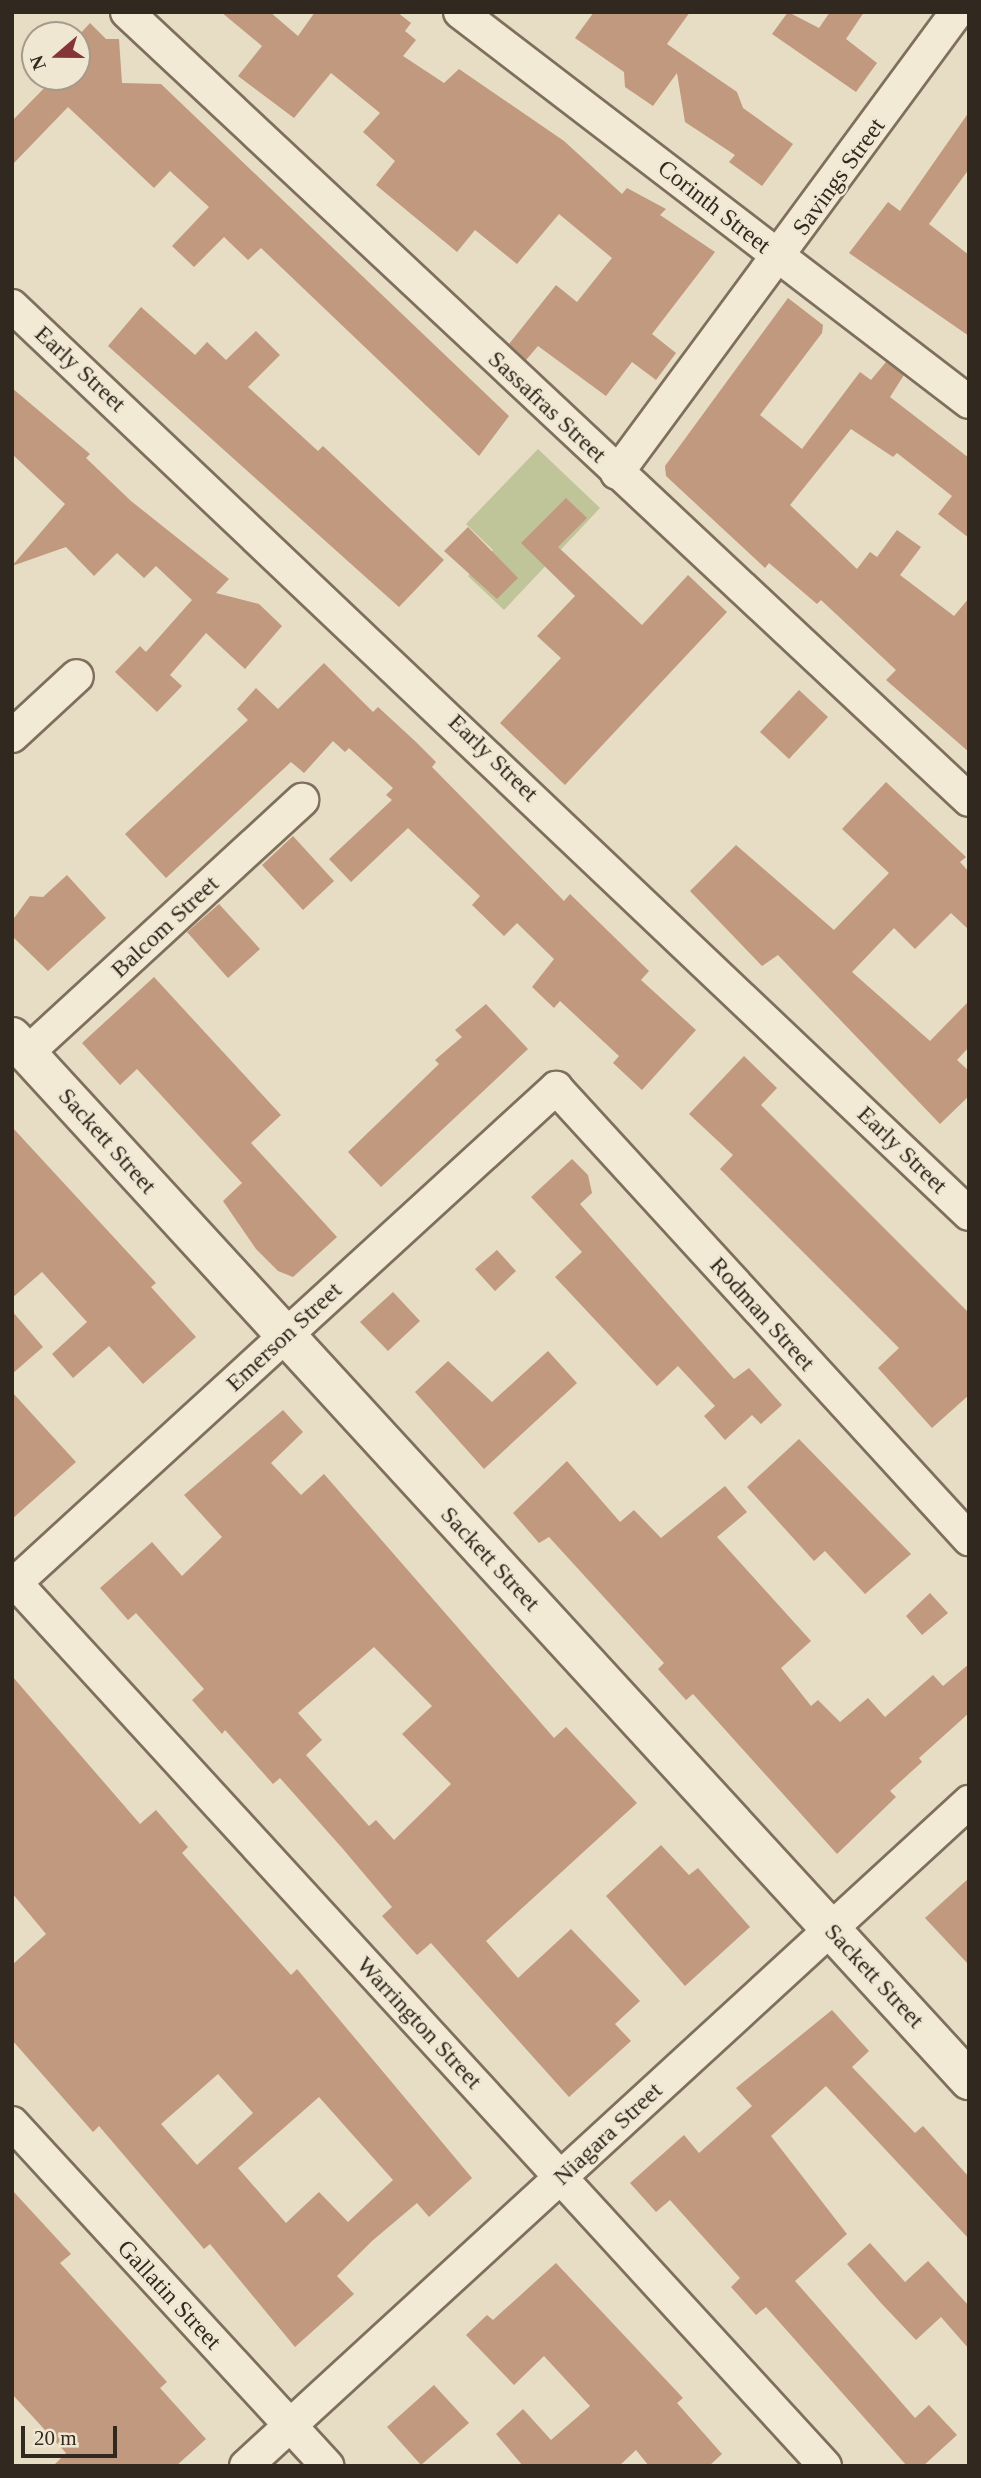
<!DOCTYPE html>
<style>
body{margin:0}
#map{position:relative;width:981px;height:2478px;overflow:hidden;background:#e7dcc4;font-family:Georgia,serif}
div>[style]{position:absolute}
.green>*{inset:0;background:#bfc499}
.building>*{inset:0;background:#c0997e}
.roads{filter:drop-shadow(2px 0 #7f6f5d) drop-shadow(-2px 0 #7f6f5d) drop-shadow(0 2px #7f6f5d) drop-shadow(0 -2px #7f6f5d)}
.street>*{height:32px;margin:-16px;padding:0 16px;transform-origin:16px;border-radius:16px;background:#f3ead6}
.secondary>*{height:38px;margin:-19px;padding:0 19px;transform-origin:19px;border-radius:19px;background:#f3ead6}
span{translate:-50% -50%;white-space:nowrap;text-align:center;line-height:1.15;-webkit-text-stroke:5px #f0e7d2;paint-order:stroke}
.street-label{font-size:24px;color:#31281f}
.frame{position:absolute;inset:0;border:14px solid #31281f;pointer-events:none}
.north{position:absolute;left:21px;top:21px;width:70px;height:70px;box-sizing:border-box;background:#f0e7d2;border:2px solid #a49b8a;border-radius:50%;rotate:250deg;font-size:19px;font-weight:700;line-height:28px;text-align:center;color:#31281f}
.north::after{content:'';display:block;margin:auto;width:24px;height:32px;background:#863536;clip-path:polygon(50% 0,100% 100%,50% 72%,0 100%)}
.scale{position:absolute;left:21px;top:2426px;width:96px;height:32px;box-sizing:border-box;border:4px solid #31281f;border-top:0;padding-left:9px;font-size:21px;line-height:24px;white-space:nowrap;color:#31281f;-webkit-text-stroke:5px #f0e7d2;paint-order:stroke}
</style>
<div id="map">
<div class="green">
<i style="clip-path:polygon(538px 449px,600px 508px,504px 610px,468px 576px,493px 550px,466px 524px)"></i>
</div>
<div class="building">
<i style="clip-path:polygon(221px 12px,270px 12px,298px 36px,315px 12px,397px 12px,411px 23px,405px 31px,416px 40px,403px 56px,444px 83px,459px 69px,564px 141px,622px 194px,627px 188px,666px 209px,660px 215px,715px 252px,652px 334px,676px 353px,656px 380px,632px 362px,606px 396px,538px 346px,526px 360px,509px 344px,556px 285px,577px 302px,612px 258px,559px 214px,517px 264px,475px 230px,457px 252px,376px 185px,395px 161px,363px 132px,380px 113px,331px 73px,294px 118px,238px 76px,262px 46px)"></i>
<i style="clip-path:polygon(594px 12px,690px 12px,667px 44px,737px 92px,743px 108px,793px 144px,762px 186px,729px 162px,735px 155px,685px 122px,677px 73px,653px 106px,625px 87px,624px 72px,575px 38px)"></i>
<i style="clip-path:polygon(788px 12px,819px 28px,830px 12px,864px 12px,846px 39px,877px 63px,856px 92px,772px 34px)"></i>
<i style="clip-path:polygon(90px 23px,106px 39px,119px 39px,122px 83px,161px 84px,509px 416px,479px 456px,261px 248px,248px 260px,224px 237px,194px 267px,172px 246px,209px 207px,170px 171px,154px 188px,68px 107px,12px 165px,12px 121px,55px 77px,77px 77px,77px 37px)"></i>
<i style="clip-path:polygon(969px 112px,969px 169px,929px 224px,969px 255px,969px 336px,849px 253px,888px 202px,900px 211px)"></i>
<i style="clip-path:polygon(788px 298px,823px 325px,822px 333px,760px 415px,802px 449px,860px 372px,871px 380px,886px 362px,904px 375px,890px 397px,969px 458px,969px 538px,938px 514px,952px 496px,897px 453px,893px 457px,851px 429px,790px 505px,857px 569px,870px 552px,877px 557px,897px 530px,921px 547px,900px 575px,954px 616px,969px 598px,969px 752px,886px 680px,896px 670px,821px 600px,817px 604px,769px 563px,765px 568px,666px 476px,665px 466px)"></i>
<i style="clip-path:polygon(141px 307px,195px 355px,207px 342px,226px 360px,256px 331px,280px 355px,248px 387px,318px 451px,323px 446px,444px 560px,399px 607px,108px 346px)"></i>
<i style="clip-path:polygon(12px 388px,90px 454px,86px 458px,131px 501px,229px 579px,216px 593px,259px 604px,282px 626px,245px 669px,206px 633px,170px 675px,182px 686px,157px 712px,115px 672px,140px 646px,146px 652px,192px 600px,156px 566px,144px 578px,117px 553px,94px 576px,66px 547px,12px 566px,65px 504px,12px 454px)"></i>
<i style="clip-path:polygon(566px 498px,587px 518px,558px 547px,642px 625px,688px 575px,727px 612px,565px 785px,500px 723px,561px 658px,537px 636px,575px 596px,521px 543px)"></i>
<i style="clip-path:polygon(468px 527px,518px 578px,497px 599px,444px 551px)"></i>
<i style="clip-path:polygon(324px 663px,373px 712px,378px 707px,416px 742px,436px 762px,432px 767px,564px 901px,570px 894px,649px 971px,641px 980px,696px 1030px,642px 1090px,613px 1063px,619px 1056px,560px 1001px,554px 1008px,532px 987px,554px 959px,517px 923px,504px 936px,472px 905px,480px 896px,408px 828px,351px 882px,329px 859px,392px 800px,386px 795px,393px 788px,349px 748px,345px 752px,333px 741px,304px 773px,291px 762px,166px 878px,125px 834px,248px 720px,237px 709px,256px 688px,278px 709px)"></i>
<i style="clip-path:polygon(799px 690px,828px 717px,789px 759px,760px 732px)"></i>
<i style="clip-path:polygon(886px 782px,966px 857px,960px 862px,969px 872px,969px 930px,951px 913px,915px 949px,894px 928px,852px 972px,930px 1041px,969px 1001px,969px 1047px,957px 1060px,969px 1071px,969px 1096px,940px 1124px,778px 955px,762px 966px,690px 891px,736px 845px,834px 930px,889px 873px,842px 829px)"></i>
<i style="clip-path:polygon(293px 836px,334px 881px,303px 910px,262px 865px)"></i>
<i style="clip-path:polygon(67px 875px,106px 918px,48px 971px,12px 936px,12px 921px,30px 896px,43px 897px)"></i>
<i style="clip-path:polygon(219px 904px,260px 949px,228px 978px,187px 932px)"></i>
<i style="clip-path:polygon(154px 977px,281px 1115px,251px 1143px,337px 1237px,293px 1277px,278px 1271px,256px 1249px,223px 1201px,242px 1183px,137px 1069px,120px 1085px,82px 1043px)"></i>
<i style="clip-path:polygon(486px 1004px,528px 1049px,381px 1187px,348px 1152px,439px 1064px,435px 1060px,462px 1037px,455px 1030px)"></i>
<i style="clip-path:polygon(744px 1056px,777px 1088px,761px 1105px,969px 1313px,969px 1395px,932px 1428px,878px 1368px,899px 1348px,720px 1169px,733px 1155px,689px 1114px)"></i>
<i style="clip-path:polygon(12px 1127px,156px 1283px,151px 1287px,196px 1337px,143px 1384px,109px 1346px,73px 1378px,52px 1354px,87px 1322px,42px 1272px,12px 1298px)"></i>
<i style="clip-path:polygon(572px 1159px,588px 1175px,592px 1193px,580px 1204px,734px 1379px,749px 1368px,782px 1405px,761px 1424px,752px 1415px,725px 1440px,704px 1416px,715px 1406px,678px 1366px,657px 1386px,555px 1277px,582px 1252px,531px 1197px)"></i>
<i style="clip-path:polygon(497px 1250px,516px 1271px,495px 1291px,475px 1269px)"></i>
<i style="clip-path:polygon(393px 1292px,420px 1321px,388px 1351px,360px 1322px)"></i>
<i style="clip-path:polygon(12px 1311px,43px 1347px,12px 1374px)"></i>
<i style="clip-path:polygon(548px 1351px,577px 1383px,484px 1469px,415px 1392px,448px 1361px,492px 1402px)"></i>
<i style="clip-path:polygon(12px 1392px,76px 1462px,12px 1519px)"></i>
<i style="clip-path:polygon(evenodd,283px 1410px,303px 1432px,271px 1463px,301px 1495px,324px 1474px,554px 1738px,566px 1727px,637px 1803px,486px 1941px,518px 1978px,571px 1929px,640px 2001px,615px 2024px,631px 2041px,569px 2097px,431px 1943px,417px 1955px,382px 1916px,392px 1907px,343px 1849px,280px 1778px,273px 1784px,225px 1730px,222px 1734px,192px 1700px,204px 1689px,136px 1613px,128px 1620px,100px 1588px,152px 1542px,182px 1576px,222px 1537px,184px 1495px,283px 1410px,374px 1647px,432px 1706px,402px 1734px,451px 1784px,394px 1840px,376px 1820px,369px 1826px,306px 1755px,322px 1740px,298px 1713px,374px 1647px)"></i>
<i style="clip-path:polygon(799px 1439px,911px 1554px,865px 1594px,825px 1551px,814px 1561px,747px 1487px)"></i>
<i style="clip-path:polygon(567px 1461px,620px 1522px,634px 1510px,661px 1538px,725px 1486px,747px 1512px,717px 1537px,811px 1641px,781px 1668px,811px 1706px,818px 1700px,840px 1722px,868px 1698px,885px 1717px,933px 1675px,943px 1686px,969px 1664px,969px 1713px,919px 1758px,922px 1762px,890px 1791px,896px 1797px,837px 1854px,693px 1694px,686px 1700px,658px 1669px,664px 1663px,549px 1537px,539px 1543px,513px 1513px)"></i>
<i style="clip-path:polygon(930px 1593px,948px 1613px,922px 1635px,906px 1616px)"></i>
<i style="clip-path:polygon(evenodd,12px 1676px,140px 1824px,156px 1810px,188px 1847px,182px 1853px,291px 1975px,297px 1969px,472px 2178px,429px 2217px,417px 2203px,372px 2241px,337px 2276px,354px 2294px,295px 2347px,210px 2244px,204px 2249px,99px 2126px,93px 2132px,12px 2040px,12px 1965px,46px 1934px,12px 1893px,12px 1676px,218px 2074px,253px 2113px,197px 2165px,161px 2124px,218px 2074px,12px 1676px,319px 2097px,393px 2180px,348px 2222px,319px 2192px,286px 2223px,238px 2168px,319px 2097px)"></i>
<i style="clip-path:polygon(661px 1845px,689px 1875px,698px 1868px,750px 1927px,685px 1986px,606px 1896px)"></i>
<i style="clip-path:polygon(969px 1878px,969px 1965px,925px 1918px)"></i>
<i style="clip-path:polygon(832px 2010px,869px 2051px,852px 2067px,915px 2133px,923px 2126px,969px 2177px,969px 2239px,826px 2086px,771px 2136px,847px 2234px,795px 2281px,915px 2418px,929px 2405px,957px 2435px,923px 2466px,907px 2466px,766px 2307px,756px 2315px,731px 2287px,740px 2278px,670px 2200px,656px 2212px,630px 2183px,684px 2135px,699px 2153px,752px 2106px,736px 2088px)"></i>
<i style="clip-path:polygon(12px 2190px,71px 2254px,60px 2263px,167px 2382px,160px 2388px,206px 2439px,176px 2466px,53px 2466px,66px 2453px,12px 2394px)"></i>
<i style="clip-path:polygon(870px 2243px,905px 2282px,928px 2261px,969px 2306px,969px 2349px,941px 2317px,916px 2340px,881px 2303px,847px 2264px)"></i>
<i style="clip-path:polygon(556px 2263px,683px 2398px,677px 2403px,722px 2454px,709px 2466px,649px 2466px,636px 2450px,619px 2466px,523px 2466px,496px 2434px,523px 2409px,551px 2440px,590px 2406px,544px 2356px,514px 2385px,466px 2335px,487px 2315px,493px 2320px)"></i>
<i style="clip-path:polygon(434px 2385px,469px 2423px,421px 2465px,387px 2427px)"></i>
</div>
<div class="roads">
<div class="street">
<i style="left:127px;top:12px;width:1153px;rotate:43.1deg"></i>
<i style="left:460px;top:12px;width:641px;rotate:37.46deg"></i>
<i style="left:12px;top:306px;width:1319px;rotate:43.49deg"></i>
<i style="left:617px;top:473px;width:573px;rotate:-53.59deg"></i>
<i style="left:12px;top:736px;width:88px;rotate:-42.7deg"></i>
<i style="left:27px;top:1053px;width:374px;rotate:-42.6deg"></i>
<i style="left:12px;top:1579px;width:1203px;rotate:47.49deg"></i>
<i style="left:12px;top:1586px;width:738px;rotate:-42.47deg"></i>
<i style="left:556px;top:1088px;width:612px;rotate:47.52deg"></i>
<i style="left:12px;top:2123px;width:466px;rotate:47.4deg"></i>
<i style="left:246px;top:2466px;width:982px;rotate:-42.56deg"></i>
</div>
<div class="secondary">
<i style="left:12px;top:1037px;width:1416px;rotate:47.46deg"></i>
</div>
</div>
<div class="street-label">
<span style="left:839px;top:177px;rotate:-54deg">Savings Street</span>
<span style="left:714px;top:207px;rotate:38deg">Corinth Street</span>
<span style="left:80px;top:369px;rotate:43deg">Early Street</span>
<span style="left:547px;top:407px;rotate:43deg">Sassafras Street</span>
<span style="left:493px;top:758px;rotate:44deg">Early Street</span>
<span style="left:165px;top:927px;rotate:-43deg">Balcom Street</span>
<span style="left:107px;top:1141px;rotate:48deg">Sackett Street</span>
<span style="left:902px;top:1150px;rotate:44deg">Early Street</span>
<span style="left:762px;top:1314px;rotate:48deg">Rodman Street</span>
<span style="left:284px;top:1337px;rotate:-43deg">Emerson Street</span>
<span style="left:490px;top:1559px;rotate:47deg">Sackett Street</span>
<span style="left:874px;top:1976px;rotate:47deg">Sackett Street</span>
<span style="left:419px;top:2023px;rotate:47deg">Warrington Street</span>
<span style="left:608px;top:2134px;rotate:-43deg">Niagara Street</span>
<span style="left:169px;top:2295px;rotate:47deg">Gallatin Street</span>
</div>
<div class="frame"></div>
<div class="north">N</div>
<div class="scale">20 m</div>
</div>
